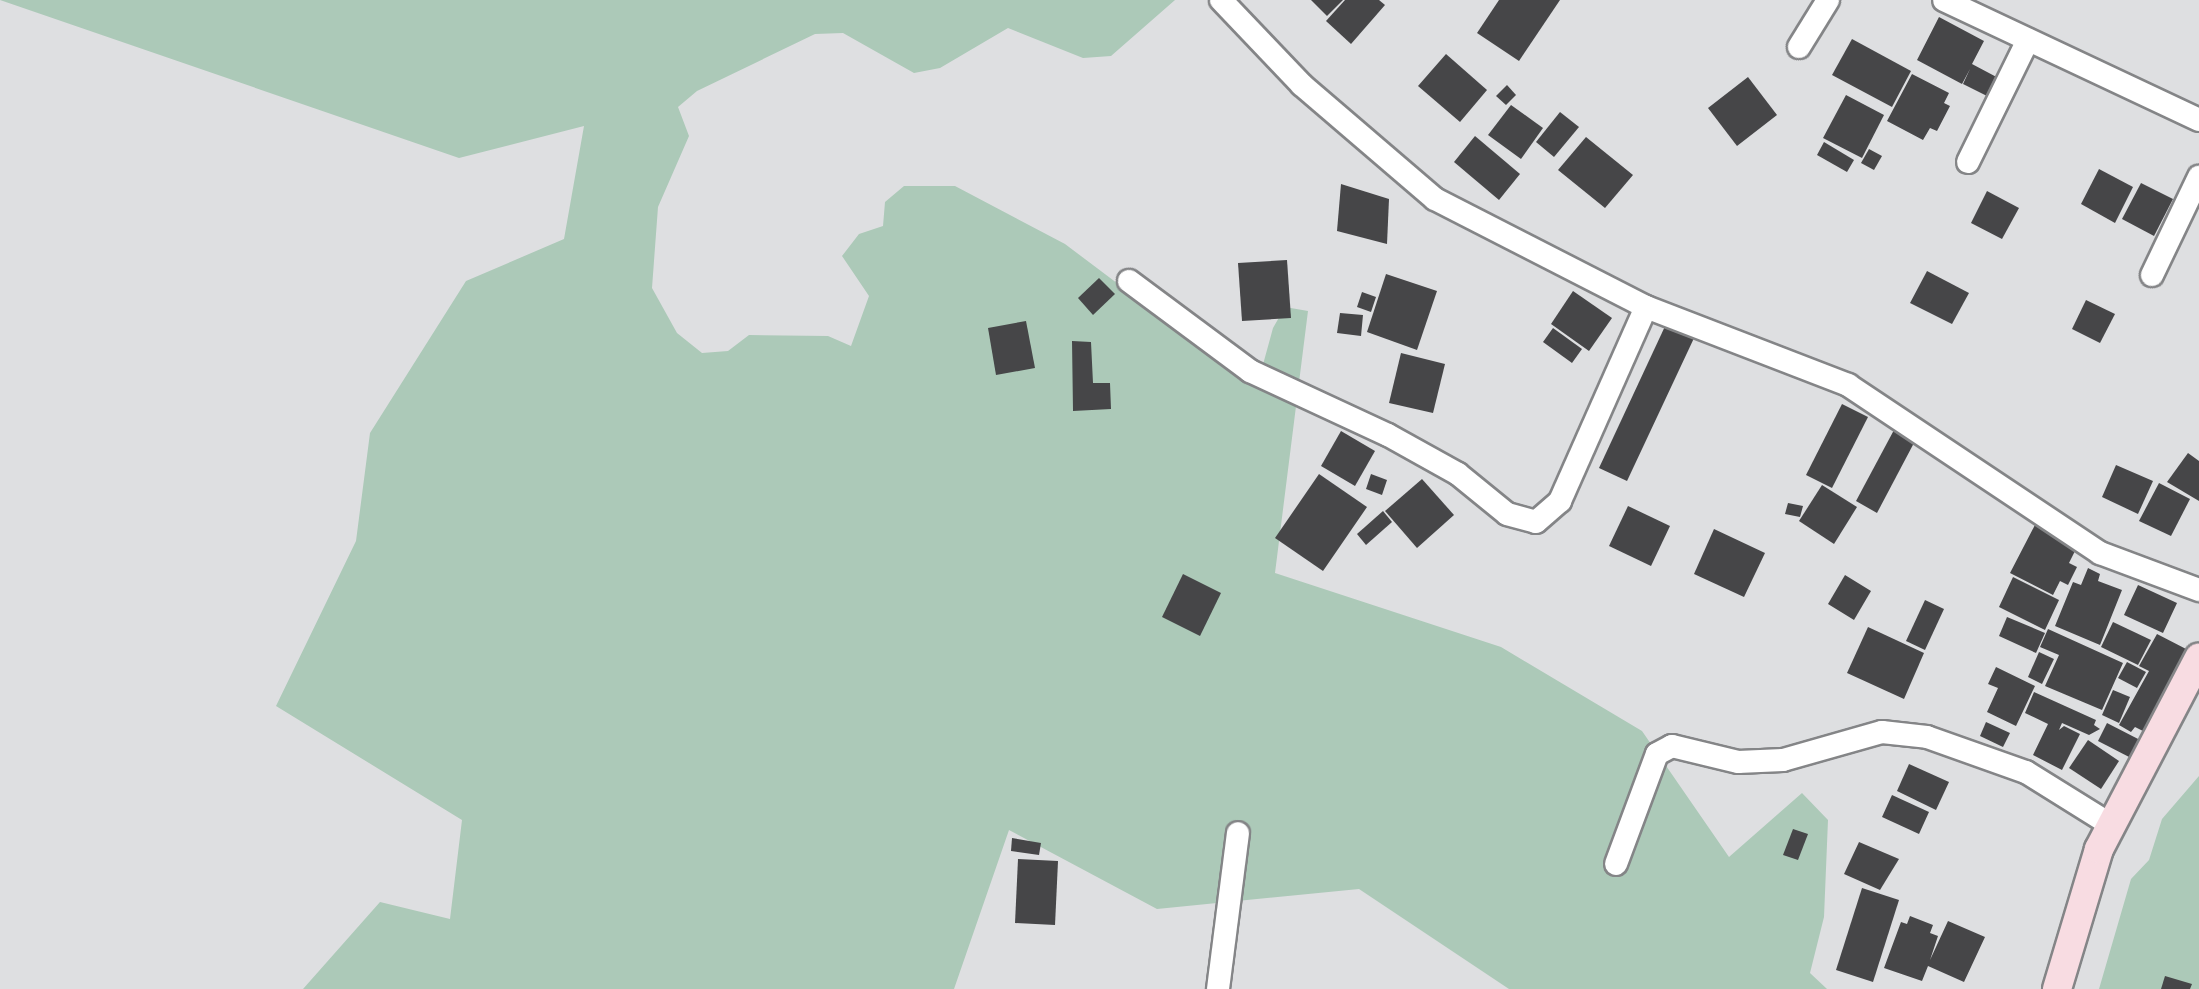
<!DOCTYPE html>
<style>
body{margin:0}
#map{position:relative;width:2199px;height:989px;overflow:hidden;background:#dedfe1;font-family:"Source Sans 3",sans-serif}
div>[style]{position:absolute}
.green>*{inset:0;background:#acc9b8}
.building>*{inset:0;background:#464648}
.roads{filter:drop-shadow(2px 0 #848587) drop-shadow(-2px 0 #848587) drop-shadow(0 2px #848587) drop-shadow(0 -2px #848587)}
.minor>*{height:22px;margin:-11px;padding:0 11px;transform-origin:11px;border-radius:11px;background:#fff}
.major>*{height:28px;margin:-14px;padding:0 14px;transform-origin:14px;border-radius:14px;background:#f8dce2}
span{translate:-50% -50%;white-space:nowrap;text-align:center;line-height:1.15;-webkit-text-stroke:8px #ebecee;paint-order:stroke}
</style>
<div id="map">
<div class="green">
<i style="clip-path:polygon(0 0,1175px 0,1111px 56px,1083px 58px,1008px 28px,940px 68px,914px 73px,843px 33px,815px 34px,697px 91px,678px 107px,689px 136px,658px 207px,652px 288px,677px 333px,702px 353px,728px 351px,749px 335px,828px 336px,851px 346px,869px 296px,842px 256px,859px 234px,883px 226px,885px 202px,904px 186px,955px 186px,1065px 244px,1174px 326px,1216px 329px,1259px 379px,1273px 328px,1285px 307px,1308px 311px,1275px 573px,1501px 647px,1642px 731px,1729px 857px,1802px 793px,1828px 820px,1824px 917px,1810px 973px,1827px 989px,1509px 989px,1359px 889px,1157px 909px,1009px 830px,954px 989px,303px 989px,380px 902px,450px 919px,462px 820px,276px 706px,356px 541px,370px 433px,466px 281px,564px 239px,584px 126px,459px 158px)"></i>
<i style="clip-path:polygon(2199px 776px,2199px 989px,2099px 989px,2131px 879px,2149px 860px,2162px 819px)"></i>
</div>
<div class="building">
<i style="clip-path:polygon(1311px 0,1343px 0,1327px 16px)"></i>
<i style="clip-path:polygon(1345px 0,1379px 0,1385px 5px,1351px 44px,1326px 21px)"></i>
<i style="clip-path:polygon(1499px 0,1560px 0,1519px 61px,1477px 33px)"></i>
<i style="clip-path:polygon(1939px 17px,1984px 41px,1972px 64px,2004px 81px,1995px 100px,1963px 84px,1970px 69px,1962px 84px,1917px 60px)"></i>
<i style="clip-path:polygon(1852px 39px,1911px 71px,1892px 107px,1832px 75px)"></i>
<i style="clip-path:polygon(1446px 54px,1487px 90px,1460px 122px,1418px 86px)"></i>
<i style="clip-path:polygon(1912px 74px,1949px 93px,1944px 103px,1950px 106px,1937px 131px,1930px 128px,1923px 140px,1887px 121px)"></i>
<i style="clip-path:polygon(1748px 77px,1777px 115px,1737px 146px,1708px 108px)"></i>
<i style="clip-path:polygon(1507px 85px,1516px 95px,1506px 105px,1496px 96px)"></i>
<i style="clip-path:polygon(1846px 95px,1884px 115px,1862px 158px,1823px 138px)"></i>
<i style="clip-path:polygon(1511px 105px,1543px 128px,1521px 159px,1488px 135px)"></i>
<i style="clip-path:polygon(1560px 112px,1579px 127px,1554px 157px,1536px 142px)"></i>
<i style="clip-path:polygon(1475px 136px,1520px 174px,1499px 200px,1454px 162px)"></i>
<i style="clip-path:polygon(1586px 137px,1633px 175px,1605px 208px,1558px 170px)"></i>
<i style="clip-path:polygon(1824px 142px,1854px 160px,1847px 172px,1817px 155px)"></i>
<i style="clip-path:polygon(1869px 149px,1882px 156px,1874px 170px,1861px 163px)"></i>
<i style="clip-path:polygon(2099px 169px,2133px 187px,2115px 223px,2081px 204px)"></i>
<i style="clip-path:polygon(2141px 183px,2173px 199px,2154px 236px,2122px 219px)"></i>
<i style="clip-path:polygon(1341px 184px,1389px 199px,1387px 244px,1337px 231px)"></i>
<i style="clip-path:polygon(1987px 191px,2019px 208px,2002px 239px,1971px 223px)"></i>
<i style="clip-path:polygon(1287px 260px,1291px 318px,1242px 321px,1238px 263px)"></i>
<i style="clip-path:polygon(1927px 271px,1969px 293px,1952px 324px,1910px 303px)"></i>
<i style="clip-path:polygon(1386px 274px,1437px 291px,1417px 350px,1367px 332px)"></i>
<i style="clip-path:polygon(1099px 278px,1115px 294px,1093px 315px,1078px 298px)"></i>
<i style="clip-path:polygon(1573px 291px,1612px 318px,1589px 351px,1551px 324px)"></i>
<i style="clip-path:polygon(1362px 292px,1376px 297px,1371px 312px,1357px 307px)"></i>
<i style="clip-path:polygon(2086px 300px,2115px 314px,2100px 343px,2072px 329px)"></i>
<i style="clip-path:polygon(1340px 313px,1363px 315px,1361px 336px,1337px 333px)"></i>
<i style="clip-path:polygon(1026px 321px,1035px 368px,996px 375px,988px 328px)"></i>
<i style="clip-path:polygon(1667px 322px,1695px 336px,1627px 481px,1599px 468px)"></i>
<i style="clip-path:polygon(1553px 328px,1582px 349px,1572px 363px,1543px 342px)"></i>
<i style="clip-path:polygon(1072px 341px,1091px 342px,1093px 383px,1110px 383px,1111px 409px,1073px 411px)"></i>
<i style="clip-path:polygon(1401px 353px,1445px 364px,1433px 413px,1389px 403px)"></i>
<i style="clip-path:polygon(1842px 404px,1868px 417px,1832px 488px,1806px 475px)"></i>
<i style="clip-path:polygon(1894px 430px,1915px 441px,1877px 513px,1856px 501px)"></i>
<i style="clip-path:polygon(1341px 431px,1375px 451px,1355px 486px,1321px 466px)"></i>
<i style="clip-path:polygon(2188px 453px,2199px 461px,2199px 501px,2167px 482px)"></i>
<i style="clip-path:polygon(2116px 465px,2153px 481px,2138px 514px,2102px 497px)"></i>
<i style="clip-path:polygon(1319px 474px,1367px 507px,1323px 571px,1275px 538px)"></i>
<i style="clip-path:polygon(1371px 474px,1387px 480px,1382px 495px,1366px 489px)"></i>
<i style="clip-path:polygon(1422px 479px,1454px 515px,1417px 548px,1385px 511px)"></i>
<i style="clip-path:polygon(2159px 483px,2190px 499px,2171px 536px,2139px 521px)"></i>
<i style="clip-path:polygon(1822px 485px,1857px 507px,1834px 544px,1799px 521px)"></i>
<i style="clip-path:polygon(1788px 503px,1803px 506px,1800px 517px,1785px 514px)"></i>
<i style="clip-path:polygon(1628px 506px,1670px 526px,1651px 566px,1609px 546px)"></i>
<i style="clip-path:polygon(1383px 511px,1392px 522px,1366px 545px,1357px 534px)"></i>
<i style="clip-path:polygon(2037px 521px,2079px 543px,2069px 563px,2077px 567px,2068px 585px,2060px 581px,2053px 595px,2010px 573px)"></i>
<i style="clip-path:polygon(1714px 529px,1765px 553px,1744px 597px,1694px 574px)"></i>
<i style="clip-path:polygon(2088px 568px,2100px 574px,2098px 581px,2122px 590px,2100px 645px,2055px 626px,2073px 582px,2081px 585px)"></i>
<i style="clip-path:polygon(1183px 574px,1221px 593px,1200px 636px,1162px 617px)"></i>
<i style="clip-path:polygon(1845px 575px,1871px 591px,1854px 620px,1828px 604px)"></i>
<i style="clip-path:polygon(2013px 577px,2059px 600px,2045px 630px,1999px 607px)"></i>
<i style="clip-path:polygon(2138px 585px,2177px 603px,2163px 633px,2124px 615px)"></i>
<i style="clip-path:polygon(1925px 600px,1944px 609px,1925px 650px,1906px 641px)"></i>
<i style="clip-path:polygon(2007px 617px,2045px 633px,2036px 653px,1999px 636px)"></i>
<i style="clip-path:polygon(2113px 622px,2151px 640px,2138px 665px,2101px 647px)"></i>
<i style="clip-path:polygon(1868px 627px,1924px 653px,1904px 699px,1847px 673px)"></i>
<i style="clip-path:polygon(2048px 629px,2123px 663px,2102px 710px,2045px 686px,2059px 655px,2040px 647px)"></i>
<i style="clip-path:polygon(2157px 634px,2188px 650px,2143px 731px,2135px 727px,2131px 732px,2119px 725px,2149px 671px,2139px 666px)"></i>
<i style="clip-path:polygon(2039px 652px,2054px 659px,2042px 684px,2028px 677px)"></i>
<i style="clip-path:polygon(2127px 662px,2146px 672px,2137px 688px,2118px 678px)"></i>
<i style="clip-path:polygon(1996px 667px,2035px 686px,2016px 726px,1987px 712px,1998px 688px,1988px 684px)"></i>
<i style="clip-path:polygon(2113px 690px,2130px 697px,2119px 723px,2102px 715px)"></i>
<i style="clip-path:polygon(2034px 692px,2096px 720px,2094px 725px,2100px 729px,2089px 735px,2062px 723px,2059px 730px,2064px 726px,2080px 734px,2062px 770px,2033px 755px,2048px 724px,2025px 713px)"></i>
<i style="clip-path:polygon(1986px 722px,2010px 733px,2003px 747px,1980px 736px)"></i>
<i style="clip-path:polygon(2107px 723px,2142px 741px,2133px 759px,2098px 741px)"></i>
<i style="clip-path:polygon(2088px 740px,2119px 761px,2101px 789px,2069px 768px)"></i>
<i style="clip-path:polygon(1909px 764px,1949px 782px,1936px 810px,1897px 791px)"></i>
<i style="clip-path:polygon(1892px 795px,1929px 812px,1919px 834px,1882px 817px)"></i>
<i style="clip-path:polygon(1793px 829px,1808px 834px,1798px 860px,1783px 855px)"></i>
<i style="clip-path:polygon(1012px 838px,1041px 843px,1039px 855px,1011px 851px)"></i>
<i style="clip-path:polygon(1859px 842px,1899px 859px,1880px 890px,1844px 874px)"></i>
<i style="clip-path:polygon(1018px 859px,1058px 861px,1055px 925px,1015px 923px)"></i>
<i style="clip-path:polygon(1862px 888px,1899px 900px,1873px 982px,1836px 970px)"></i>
<i style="clip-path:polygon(1910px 916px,1933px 925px,1930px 933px,1938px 936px,1930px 960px,1948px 921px,1985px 937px,1964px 982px,1928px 966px,1922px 981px,1884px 968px,1901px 922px,1907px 924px)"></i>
<i style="clip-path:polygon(2165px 976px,2192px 984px,2190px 989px,2161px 989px)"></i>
</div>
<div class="roads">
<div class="minor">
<i style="left:1221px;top:0;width:117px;rotate:46.4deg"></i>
<i style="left:1302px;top:85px;width:175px;rotate:40.6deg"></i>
<i style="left:1435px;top:199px;width:237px;rotate:27.1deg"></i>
<i style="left:1646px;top:307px;width:217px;rotate:21.1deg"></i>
<i style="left:1848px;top:385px;width:303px;rotate:33.7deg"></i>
<i style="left:2100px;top:553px;width:106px;rotate:20.5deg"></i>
<i style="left:1944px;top:0;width:282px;rotate:25.2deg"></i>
<i style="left:1799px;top:47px;width:55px;rotate:-58.3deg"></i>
<i style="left:1968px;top:162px;width:136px;rotate:-63.8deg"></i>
<i style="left:2152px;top:275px;width:109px;rotate:-64.4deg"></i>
<i style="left:1129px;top:281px;width:151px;rotate:36.6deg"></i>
<i style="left:1250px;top:371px;width:152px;rotate:24.9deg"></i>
<i style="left:1388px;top:435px;width:80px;rotate:29.1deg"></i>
<i style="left:1458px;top:474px;width:63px;rotate:39.2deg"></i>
<i style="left:1507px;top:514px;width:30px;rotate:15deg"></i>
<i style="left:1536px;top:522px;width:32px;rotate:-41deg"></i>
<i style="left:1560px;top:501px;width:212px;rotate:-66.1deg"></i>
<i style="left:1616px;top:864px;width:117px;rotate:-69.6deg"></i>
<i style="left:1657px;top:754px;width:17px;rotate:-28deg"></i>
<i style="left:1672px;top:746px;width:68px;rotate:13.6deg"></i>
<i style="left:1738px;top:762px;width:45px;rotate:-2.5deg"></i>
<i style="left:1783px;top:760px;width:103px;rotate:-15.8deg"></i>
<i style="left:1882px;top:732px;width:45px;rotate:6.3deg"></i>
<i style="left:1927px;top:737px;width:105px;rotate:19.5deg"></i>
<i style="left:2026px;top:772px;width:100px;rotate:31.9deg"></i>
<i style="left:1218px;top:989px;width:157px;rotate:-82.7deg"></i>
</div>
<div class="major">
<i style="left:2057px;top:989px;width:146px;rotate:-73.3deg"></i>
<i style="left:2099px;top:849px;width:216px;rotate:-62.4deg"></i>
</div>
</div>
</div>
